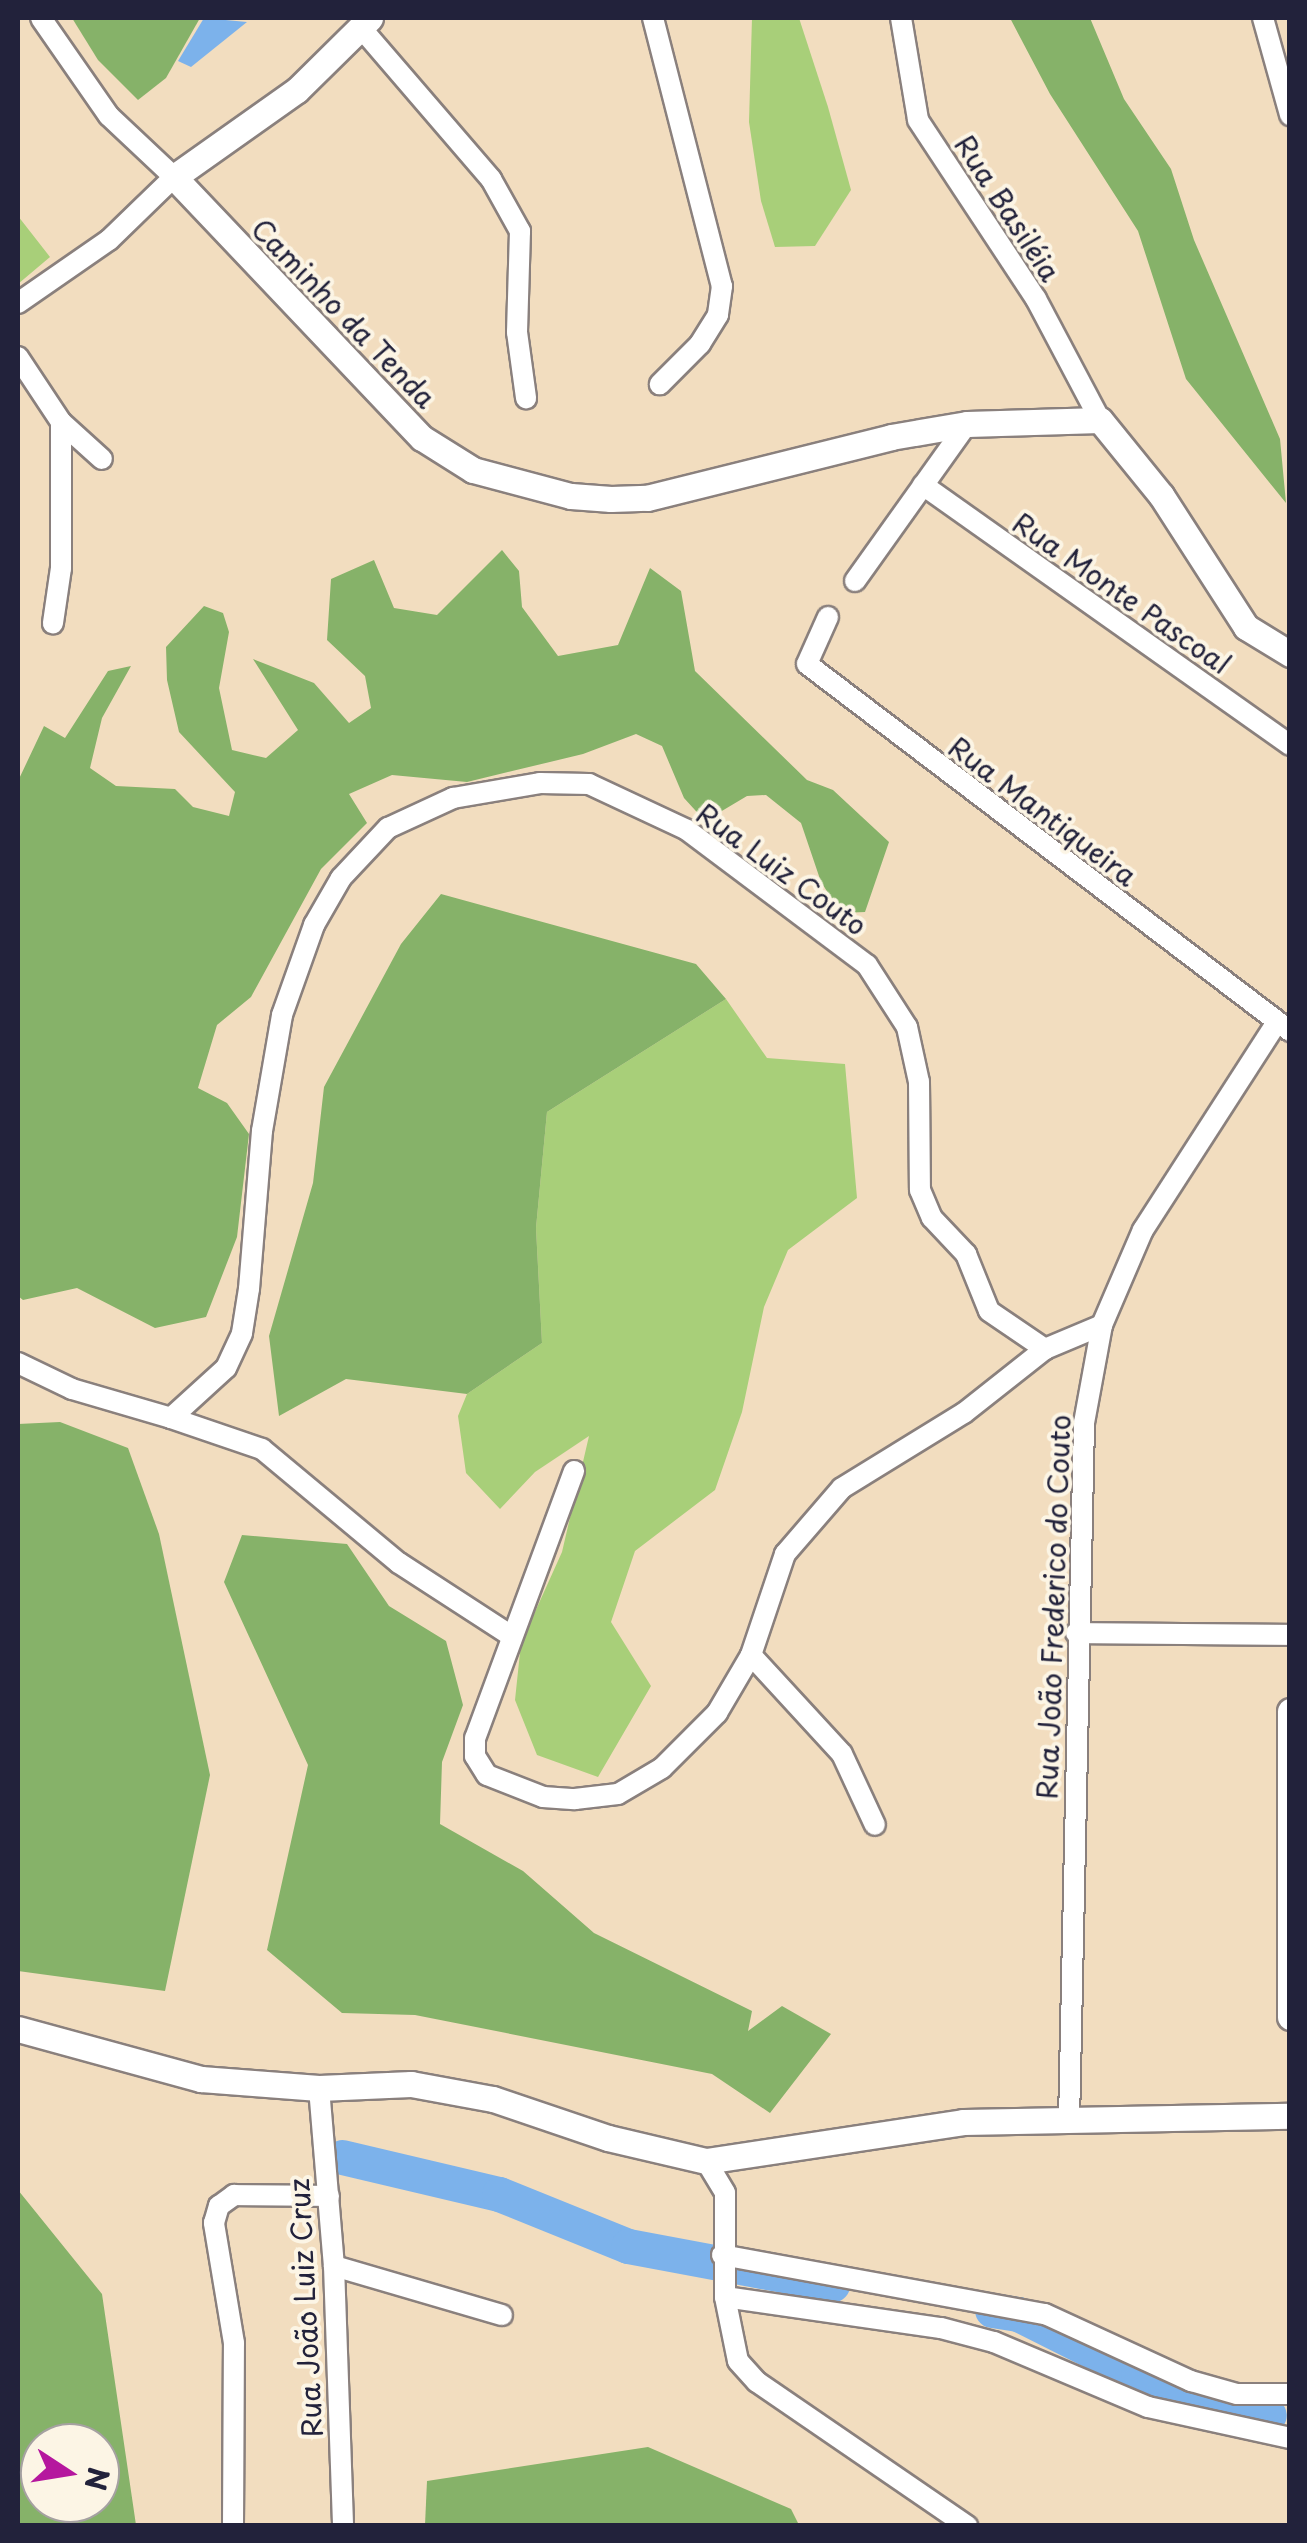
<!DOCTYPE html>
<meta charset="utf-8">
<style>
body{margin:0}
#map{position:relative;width:1307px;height:2543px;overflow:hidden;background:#f2ddbf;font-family:"Playpen Sans",sans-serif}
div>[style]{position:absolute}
.green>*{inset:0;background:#a8cf79}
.forest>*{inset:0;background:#86b269}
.water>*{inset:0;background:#7cb2eb}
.river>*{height:35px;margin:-17.5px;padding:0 17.5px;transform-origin:17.5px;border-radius:17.5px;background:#7cb2eb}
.roads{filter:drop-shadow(2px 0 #8a807d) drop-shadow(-2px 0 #8a807d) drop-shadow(0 2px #8a807d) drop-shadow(0 -2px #8a807d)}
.minor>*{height:20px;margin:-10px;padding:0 10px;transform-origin:10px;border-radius:10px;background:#fff}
.tertiary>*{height:25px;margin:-12.5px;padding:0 12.5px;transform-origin:12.5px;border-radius:12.5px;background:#fff}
span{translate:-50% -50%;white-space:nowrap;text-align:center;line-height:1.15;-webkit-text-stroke:8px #fcf5e5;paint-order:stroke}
.street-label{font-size:28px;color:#22223b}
.frame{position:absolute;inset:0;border:20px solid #22223b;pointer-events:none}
.north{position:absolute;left:20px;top:2423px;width:100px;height:100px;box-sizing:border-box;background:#fcf5e5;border:2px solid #a5a1a1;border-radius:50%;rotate:102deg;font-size:28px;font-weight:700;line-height:40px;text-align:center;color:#22223b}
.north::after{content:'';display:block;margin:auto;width:35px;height:45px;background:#b5179e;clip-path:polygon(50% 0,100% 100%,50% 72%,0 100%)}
</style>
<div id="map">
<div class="green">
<i style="clip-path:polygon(752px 18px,799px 18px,828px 107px,851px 190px,815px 246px,775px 247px,761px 201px,749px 122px)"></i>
<i style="clip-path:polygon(18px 216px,50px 257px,18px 284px,18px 215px)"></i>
<i style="clip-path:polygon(726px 999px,767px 1058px,845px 1064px,857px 1198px,788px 1250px,764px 1307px,742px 1412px,715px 1490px,635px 1551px,611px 1622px,651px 1686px,598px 1777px,537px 1755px,515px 1700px,521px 1643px,562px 1552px,589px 1436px,535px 1472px,500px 1509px,466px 1473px,458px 1416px,467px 1394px,542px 1343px,536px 1228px,547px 1112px)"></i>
</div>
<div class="forest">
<i style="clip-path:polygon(72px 18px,200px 18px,166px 78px,138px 100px,98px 60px)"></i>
<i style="clip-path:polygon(1010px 18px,1090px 18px,1124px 99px,1171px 169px,1194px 240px,1280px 439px,1286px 503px,1186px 379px,1138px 231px,1050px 94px)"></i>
<i style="clip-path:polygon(502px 550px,519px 571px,522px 607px,558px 656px,618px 645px,650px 568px,681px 591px,695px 671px,807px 780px,833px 790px,889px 842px,865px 912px,841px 913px,821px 882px,801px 823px,766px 795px,747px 796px,705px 821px,684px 798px,662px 746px,636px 734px,583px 754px,467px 782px,392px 775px,349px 794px,367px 823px,321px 869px,251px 997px,217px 1025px,198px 1088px,227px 1103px,249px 1134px,237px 1237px,206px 1317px,155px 1328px,77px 1288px,23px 1300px,18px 1296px,18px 781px,44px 726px,65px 738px,108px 671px,131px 666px,102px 718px,90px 768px,116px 786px,175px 789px,193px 807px,229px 816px,235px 792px,179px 732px,167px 680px,166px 647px,204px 606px,223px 613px,229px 632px,219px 688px,232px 750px,266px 758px,298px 730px,253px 659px,314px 683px,349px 723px,371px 708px,365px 676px,327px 640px,331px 579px,374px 560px,394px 608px,437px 615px)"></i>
<i style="clip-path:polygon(441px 894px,696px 964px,726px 999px,547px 1112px,536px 1228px,542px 1343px,467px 1394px,346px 1379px,279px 1416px,269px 1336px,313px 1183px,324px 1087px,401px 944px)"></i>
<i style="clip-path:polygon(60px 1422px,128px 1448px,159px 1534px,210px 1775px,165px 1991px,18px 1971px,18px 1424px)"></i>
<i style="clip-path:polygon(242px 1535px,347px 1544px,389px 1606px,446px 1641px,463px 1705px,442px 1762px,440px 1824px,523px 1871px,594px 1933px,752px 2011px,748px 2031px,782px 2006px,831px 2034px,770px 2113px,712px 2074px,415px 2015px,342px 2013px,267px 1950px,308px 1765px,224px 1582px)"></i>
<i style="clip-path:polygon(evenodd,18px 2190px,102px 2294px,136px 2525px,18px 2525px,18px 2190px,100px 2443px,100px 2503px,40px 2503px,40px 2443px,100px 2443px)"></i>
<i style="clip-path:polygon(648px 2447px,791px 2509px,799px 2525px,425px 2525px,427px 2481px)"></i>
</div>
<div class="water">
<i style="clip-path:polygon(204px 18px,247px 22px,191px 67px,178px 61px)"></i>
</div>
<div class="river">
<i style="left:342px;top:2157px;width:161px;rotate:13.3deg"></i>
<i style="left:499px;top:2194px;width:139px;rotate:22deg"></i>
<i style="left:628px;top:2246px;width:208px;rotate:10.6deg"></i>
<i style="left:992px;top:2310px;width:26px;rotate:9deg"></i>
<i style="left:1018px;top:2314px;width:134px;rotate:26.6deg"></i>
<i style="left:1138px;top:2374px;width:137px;rotate:17.4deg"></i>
</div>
<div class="roads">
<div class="minor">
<i style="left:653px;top:18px;width:277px;rotate:75.6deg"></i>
<i style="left:722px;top:286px;width:29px;rotate:98deg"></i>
<i style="left:718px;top:315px;width:34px;rotate:122deg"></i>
<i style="left:700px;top:344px;width:57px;rotate:135deg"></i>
<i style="left:901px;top:18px;width:103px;rotate:80.5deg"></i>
<i style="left:918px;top:120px;width:214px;rotate:56.6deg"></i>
<i style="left:1036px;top:299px;width:137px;rotate:62.1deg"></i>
<i style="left:1263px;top:18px;width:101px;rotate:74.4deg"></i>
<i style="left:362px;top:29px;width:198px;rotate:49.3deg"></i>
<i style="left:491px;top:179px;width:60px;rotate:60.9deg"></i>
<i style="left:520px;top:231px;width:101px;rotate:91.7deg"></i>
<i style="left:517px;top:332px;width:67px;rotate:82.2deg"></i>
<i style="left:18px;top:303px;width:111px;rotate:-34.7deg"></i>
<i style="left:109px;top:240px;width:91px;rotate:-44.1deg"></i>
<i style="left:174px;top:177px;width:89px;rotate:-136.8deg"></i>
<i style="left:109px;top:116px;width:119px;rotate:-124.8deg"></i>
<i style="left:18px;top:357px;width:78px;rotate:56.5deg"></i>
<i style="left:61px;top:422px;width:146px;rotate:90deg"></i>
<i style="left:61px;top:568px;width:56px;rotate:98.3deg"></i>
<i style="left:61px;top:422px;width:55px;rotate:42.1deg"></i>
<i style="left:923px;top:485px;width:450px;rotate:35.3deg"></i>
<i style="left:855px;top:581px;width:193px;rotate:-54.5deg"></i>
<i style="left:828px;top:617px;width:51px;rotate:114.1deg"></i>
<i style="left:807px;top:664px;width:607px;rotate:37.23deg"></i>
<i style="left:18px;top:1363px;width:60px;rotate:25.7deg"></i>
<i style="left:72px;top:1389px;width:103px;rotate:16.3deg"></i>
<i style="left:171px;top:1418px;width:74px;rotate:-42.3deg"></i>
<i style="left:226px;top:1368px;width:38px;rotate:-65deg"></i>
<i style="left:242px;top:1333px;width:45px;rotate:-81deg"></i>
<i style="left:249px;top:1289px;width:159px;rotate:-85.3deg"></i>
<i style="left:262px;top:1131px;width:118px;rotate:-80.2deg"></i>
<i style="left:282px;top:1015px;width:96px;rotate:-70.4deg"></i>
<i style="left:314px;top:925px;width:54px;rotate:-60.1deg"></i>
<i style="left:341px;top:878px;width:69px;rotate:-46.8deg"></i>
<i style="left:388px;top:828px;width:72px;rotate:-24.8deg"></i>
<i style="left:453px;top:798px;width:88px;rotate:-9.8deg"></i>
<i style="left:540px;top:783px;width:49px;rotate:1.2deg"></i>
<i style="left:589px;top:784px;width:108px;rotate:25.1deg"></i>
<i style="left:687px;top:830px;width:225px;rotate:36.9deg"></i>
<i style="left:867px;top:965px;width:74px;rotate:57.2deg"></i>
<i style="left:907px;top:1027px;width:56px;rotate:77.7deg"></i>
<i style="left:919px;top:1082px;width:108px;rotate:89.5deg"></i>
<i style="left:920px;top:1190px;width:30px;rotate:67deg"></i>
<i style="left:932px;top:1218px;width:50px;rotate:46.6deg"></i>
<i style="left:966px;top:1254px;width:61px;rotate:68deg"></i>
<i style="left:989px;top:1311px;width:68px;rotate:34.2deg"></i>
<i style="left:171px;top:1418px;width:96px;rotate:18.8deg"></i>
<i style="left:262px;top:1449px;width:178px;rotate:39.8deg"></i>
<i style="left:399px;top:1563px;width:132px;rotate:33deg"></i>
<i style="left:574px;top:1471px;width:285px;rotate:110.3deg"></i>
<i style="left:475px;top:1738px;width:18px;rotate:90deg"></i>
<i style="left:475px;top:1756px;width:22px;rotate:58deg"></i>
<i style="left:487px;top:1775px;width:60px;rotate:21.4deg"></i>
<i style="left:543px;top:1797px;width:32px;rotate:4deg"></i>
<i style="left:575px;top:1799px;width:43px;rotate:-6.6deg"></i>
<i style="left:618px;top:1794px;width:51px;rotate:-30.6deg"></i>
<i style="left:662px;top:1768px;width:78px;rotate:-45deg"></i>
<i style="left:717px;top:1713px;width:67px;rotate:-59.6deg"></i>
<i style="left:751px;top:1655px;width:107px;rotate:-71.4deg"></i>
<i style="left:785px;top:1554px;width:87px;rotate:-49.2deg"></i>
<i style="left:842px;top:1488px;width:143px;rotate:-31.6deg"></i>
<i style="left:964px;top:1413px;width:103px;rotate:-38.3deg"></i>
<i style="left:1045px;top:1349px;width:62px;rotate:-22.8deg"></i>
<i style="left:1076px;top:1633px;width:214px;rotate:0.5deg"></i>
<i style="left:751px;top:1655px;width:134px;rotate:47.4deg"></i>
<i style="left:842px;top:1754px;width:78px;rotate:65.1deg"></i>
<i style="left:319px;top:2088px;width:179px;rotate:85.2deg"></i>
<i style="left:334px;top:2266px;width:260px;rotate:88deg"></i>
<i style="left:1069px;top:2122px;width:699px;rotate:-88.77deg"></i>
<i style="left:1084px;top:1423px;width:100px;rotate:-79.6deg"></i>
<i style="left:1102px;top:1325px;width:103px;rotate:-66.7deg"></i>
<i style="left:1143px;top:1230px;width:247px;rotate:-57.2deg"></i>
<i style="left:706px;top:2161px;width:37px;rotate:59deg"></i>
<i style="left:725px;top:2193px;width:104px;rotate:90deg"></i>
<i style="left:725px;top:2297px;width:65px;rotate:78.5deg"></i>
<i style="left:738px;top:2361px;width:28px;rotate:48deg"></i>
<i style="left:757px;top:2382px;width:255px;rotate:34.4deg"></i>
<i style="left:722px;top:2255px;width:328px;rotate:10.4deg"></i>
<i style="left:1045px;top:2314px;width:161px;rotate:24.7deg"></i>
<i style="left:1191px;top:2381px;width:48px;rotate:15.8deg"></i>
<i style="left:1237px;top:2394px;width:53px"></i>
<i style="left:334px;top:2266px;width:175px;rotate:16.3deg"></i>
<i style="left:725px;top:2297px;width:218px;rotate:8.2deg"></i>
<i style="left:941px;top:2328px;width:55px;rotate:14.8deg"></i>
<i style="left:994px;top:2342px;width:167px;rotate:22.9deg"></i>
<i style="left:1148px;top:2407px;width:145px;rotate:12.3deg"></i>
<i style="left:233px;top:2526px;width:183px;rotate:-89.7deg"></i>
<i style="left:234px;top:2343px;width:122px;rotate:-99.5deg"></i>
<i style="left:214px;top:2223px;width:18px;rotate:-74deg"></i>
<i style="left:219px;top:2206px;width:19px;rotate:-36deg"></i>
<i style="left:234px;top:2195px;width:95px;rotate:0.6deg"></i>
</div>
<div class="tertiary">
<i style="left:370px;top:18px;width:103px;rotate:135.4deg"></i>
<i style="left:297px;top:90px;width:151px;rotate:144.7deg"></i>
<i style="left:174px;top:177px;width:360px;rotate:46.5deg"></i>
<i style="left:422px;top:438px;width:60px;rotate:32.1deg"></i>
<i style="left:473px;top:470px;width:101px;rotate:14.9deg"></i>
<i style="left:571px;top:496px;width:40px;rotate:4.3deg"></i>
<i style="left:611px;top:499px;width:36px;rotate:-2deg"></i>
<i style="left:647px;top:498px;width:252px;rotate:-14deg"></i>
<i style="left:891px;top:437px;width:77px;rotate:-9.7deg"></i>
<i style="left:967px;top:424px;width:133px;rotate:-1.7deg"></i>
<i style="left:1100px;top:420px;width:97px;rotate:50.9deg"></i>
<i style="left:1161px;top:495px;width:157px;rotate:57.2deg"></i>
<i style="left:1246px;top:627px;width:52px;rotate:31.5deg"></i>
<i style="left:1290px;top:1711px;width:306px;rotate:90deg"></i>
<i style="left:18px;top:2029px;width:190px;rotate:15.3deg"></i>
<i style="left:201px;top:2079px;width:118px;rotate:4.4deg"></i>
<i style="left:319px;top:2088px;width:92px;rotate:-2.5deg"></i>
<i style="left:411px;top:2084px;width:83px;rotate:10.4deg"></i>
<i style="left:493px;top:2099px;width:121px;rotate:18.7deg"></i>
<i style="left:608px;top:2138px;width:101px;rotate:13.2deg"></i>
<i style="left:706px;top:2161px;width:260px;rotate:-8.6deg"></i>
<i style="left:963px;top:2122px;width:327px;rotate:-1.1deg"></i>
</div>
</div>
<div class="street-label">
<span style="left:1008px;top:208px;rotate:57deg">Rua Basiléia</span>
<span style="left:344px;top:313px;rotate:46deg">Caminho da Tenda</span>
<span style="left:1122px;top:593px;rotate:35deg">Rua Monte Pascoal</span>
<span style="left:1043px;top:811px;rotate:37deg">Rua Mantiqueira</span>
<span style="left:782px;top:869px;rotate:36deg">Rua Luiz Couto</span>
<span style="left:1053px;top:1607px;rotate:-88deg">Rua João Frederico do Couto</span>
<span style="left:305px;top:2308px;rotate:-93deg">Rua João Luiz Cruz</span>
</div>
<div class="frame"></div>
<div class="north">N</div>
</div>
